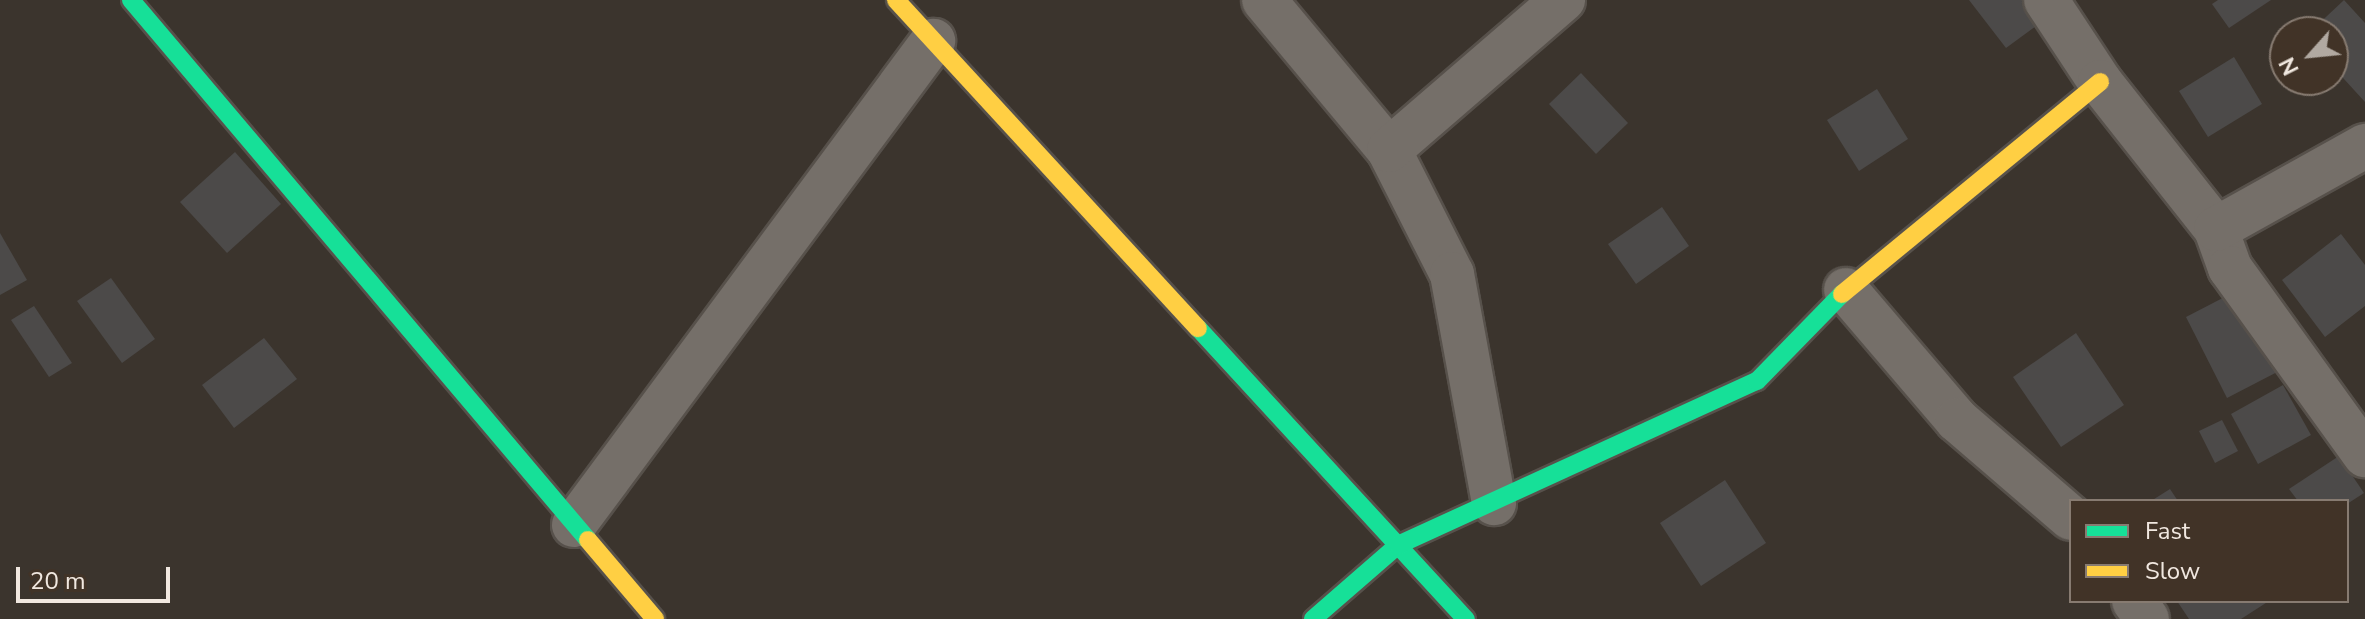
<!DOCTYPE html>
<style>
body{margin:0}
#map{position:relative;width:2365px;height:619px;overflow:hidden;background:#3b342d;font-family:"Nunito Sans",sans-serif}
div>[style]{position:absolute}
.building>*{inset:0;background:#4c4a49}
.roads{filter:drop-shadow(2px 0 #57514b) drop-shadow(-2px 0 #57514b) drop-shadow(0 2px #57514b) drop-shadow(0 -2px #57514b)}
.street>*{height:44px;margin:-22px;padding:0 22px;transform-origin:22px;border-radius:22px;background:#756f69}
.fast>*{height:18px;margin:-9px;padding:0 9px;transform-origin:9px;border-radius:9px;background:#16e098}
.slow>*{height:18px;margin:-9px;padding:0 9px;transform-origin:9px;border-radius:9px;background:#ffcf43}
span{translate:-50% -50%;white-space:nowrap;text-align:center;line-height:1.15;-webkit-text-stroke:8px #413327;paint-order:stroke}
.legend{position:absolute;left:2069px;top:499px;width:280px;height:104px;box-sizing:border-box;background:#413327;border:2px solid #877b71;margin:0;padding:10px 14px;list-style:none;font-size:24px;color:#f1e8e0}
.legend li{display:flex;align-items:center;gap:16px;height:40px}
.legend b{width:40px;border:2px solid #877b71}
.north{position:absolute;left:2269px;top:16px;width:80px;height:80px;box-sizing:border-box;background:#413327;border:2px solid #877b71;border-radius:50%;rotate:243deg;font-size:22px;font-weight:700;line-height:32px;text-align:center;color:#f1e8e0}
.north::after{content:'';display:block;margin:auto;width:28px;height:36px;background:#b1a9a1;clip-path:polygon(50% 0,100% 100%,50% 72%,0 100%)}
.scale{position:absolute;left:16px;top:567px;width:154px;height:36px;box-sizing:border-box;border:4px solid #f1e8e0;border-top:0;padding-left:10px;font-size:24px;line-height:28px;white-space:nowrap;color:#f1e8e0;-webkit-text-stroke:6px #413327;paint-order:stroke}
</style>
<div id="map">
<div class="building">
<i style="clip-path:polygon(1969px 0,2051px 0,2058px 10px,2006px 48px)"></i>
<i style="clip-path:polygon(2218px 0,2271px 0,2229px 28px,2212px 4px)"></i>
<i style="clip-path:polygon(2344px 0,2365px 23px,2365px 102px,2333px 67px,2333px 32px,2310px 32px)"></i>
<i style="clip-path:polygon(2234px 57px,2262px 104px,2208px 137px,2179px 91px)"></i>
<i style="clip-path:polygon(1581px 73px,1628px 123px,1596px 154px,1549px 104px)"></i>
<i style="clip-path:polygon(1877px 89px,1908px 139px,1859px 171px,1827px 120px)"></i>
<i style="clip-path:polygon(235px 152px,281px 204px,227px 253px,180px 202px)"></i>
<i style="clip-path:polygon(1662px 207px,1689px 246px,1636px 284px,1608px 244px)"></i>
<i style="clip-path:polygon(0 233px,27px 280px,0 295px)"></i>
<i style="clip-path:polygon(2341px 234px,2365px 265px,2365px 306px,2325px 337px,2282px 280px)"></i>
<i style="clip-path:polygon(111px 278px,155px 339px,122px 363px,77px 301px)"></i>
<i style="clip-path:polygon(2242px 288px,2283px 369px,2227px 398px,2186px 317px)"></i>
<i style="clip-path:polygon(34px 306px,72px 363px,49px 377px,11px 320px)"></i>
<i style="clip-path:polygon(2076px 333px,2124px 405px,2061px 447px,2013px 377px)"></i>
<i style="clip-path:polygon(264px 338px,297px 379px,234px 428px,202px 385px)"></i>
<i style="clip-path:polygon(2283px 385px,2311px 435px,2258px 464px,2231px 414px)"></i>
<i style="clip-path:polygon(2222px 420px,2238px 451px,2215px 463px,2199px 431px)"></i>
<i style="clip-path:polygon(2339px 456px,2364px 493px,2347px 504px,2298px 501px,2289px 489px)"></i>
<i style="clip-path:polygon(1725px 480px,1766px 543px,1701px 586px,1660px 523px)"></i>
<i style="clip-path:polygon(2170px 489px,2178px 501px,2151px 501px)"></i>
<i style="clip-path:polygon(2177px 601px,2269px 601px,2241px 619px,2189px 619px)"></i>
</div>
<div class="roads">
<div class="street">
<i style="left:1264px;top:0;width:195px;rotate:50.2deg"></i>
<i style="left:1389px;top:150px;width:139px;rotate:63.1deg"></i>
<i style="left:1452px;top:274px;width:233px;rotate:79.6deg"></i>
<i style="left:2046px;top:0;width:98px;rotate:56.6deg"></i>
<i style="left:2100px;top:82px;width:187px;rotate:51.7deg"></i>
<i style="left:2216px;top:229px;width:41px;rotate:70.3deg"></i>
<i style="left:2230px;top:268px;width:231px;rotate:54.2deg"></i>
<i style="left:1389px;top:150px;width:230px;rotate:-40.8deg"></i>
<i style="left:2216px;top:229px;width:171px;rotate:-29.1deg"></i>
<i style="left:1846px;top:290px;width:171px;rotate:49.5deg"></i>
<i style="left:1957px;top:420px;width:150px;rotate:40.7deg"></i>
<i style="left:574px;top:525px;width:603px;rotate:-53.43deg"></i>
<i style="left:2134px;top:601px;width:22px;rotate:54deg"></i>
</div>
<div class="fast">
<i style="left:131px;top:0;width:707px;rotate:49.76deg"></i>
<i style="left:1198px;top:328px;width:396px;rotate:47.4deg"></i>
<i style="left:1313px;top:619px;width:113px;rotate:-41deg"></i>
<i style="left:1398px;top:545px;width:395px;rotate:-24.6deg"></i>
<i style="left:1757px;top:381px;width:122px;rotate:-45.7deg"></i>
</div>
<div class="slow">
<i style="left:896px;top:0;width:446px;rotate:47.4deg"></i>
<i style="left:1842px;top:294px;width:334px;rotate:-39.4deg"></i>
<i style="left:588px;top:540px;width:104px;rotate:49.7deg"></i>
</div>
</div>
<ul class="legend">
<li><b style="height:10px;background:#16e098"></b>Fast</li>
<li><b style="height:10px;background:#ffcf43"></b>Slow</li>
</ul>
<div class="north">N</div>
<div class="scale">20 m</div>
</div>
